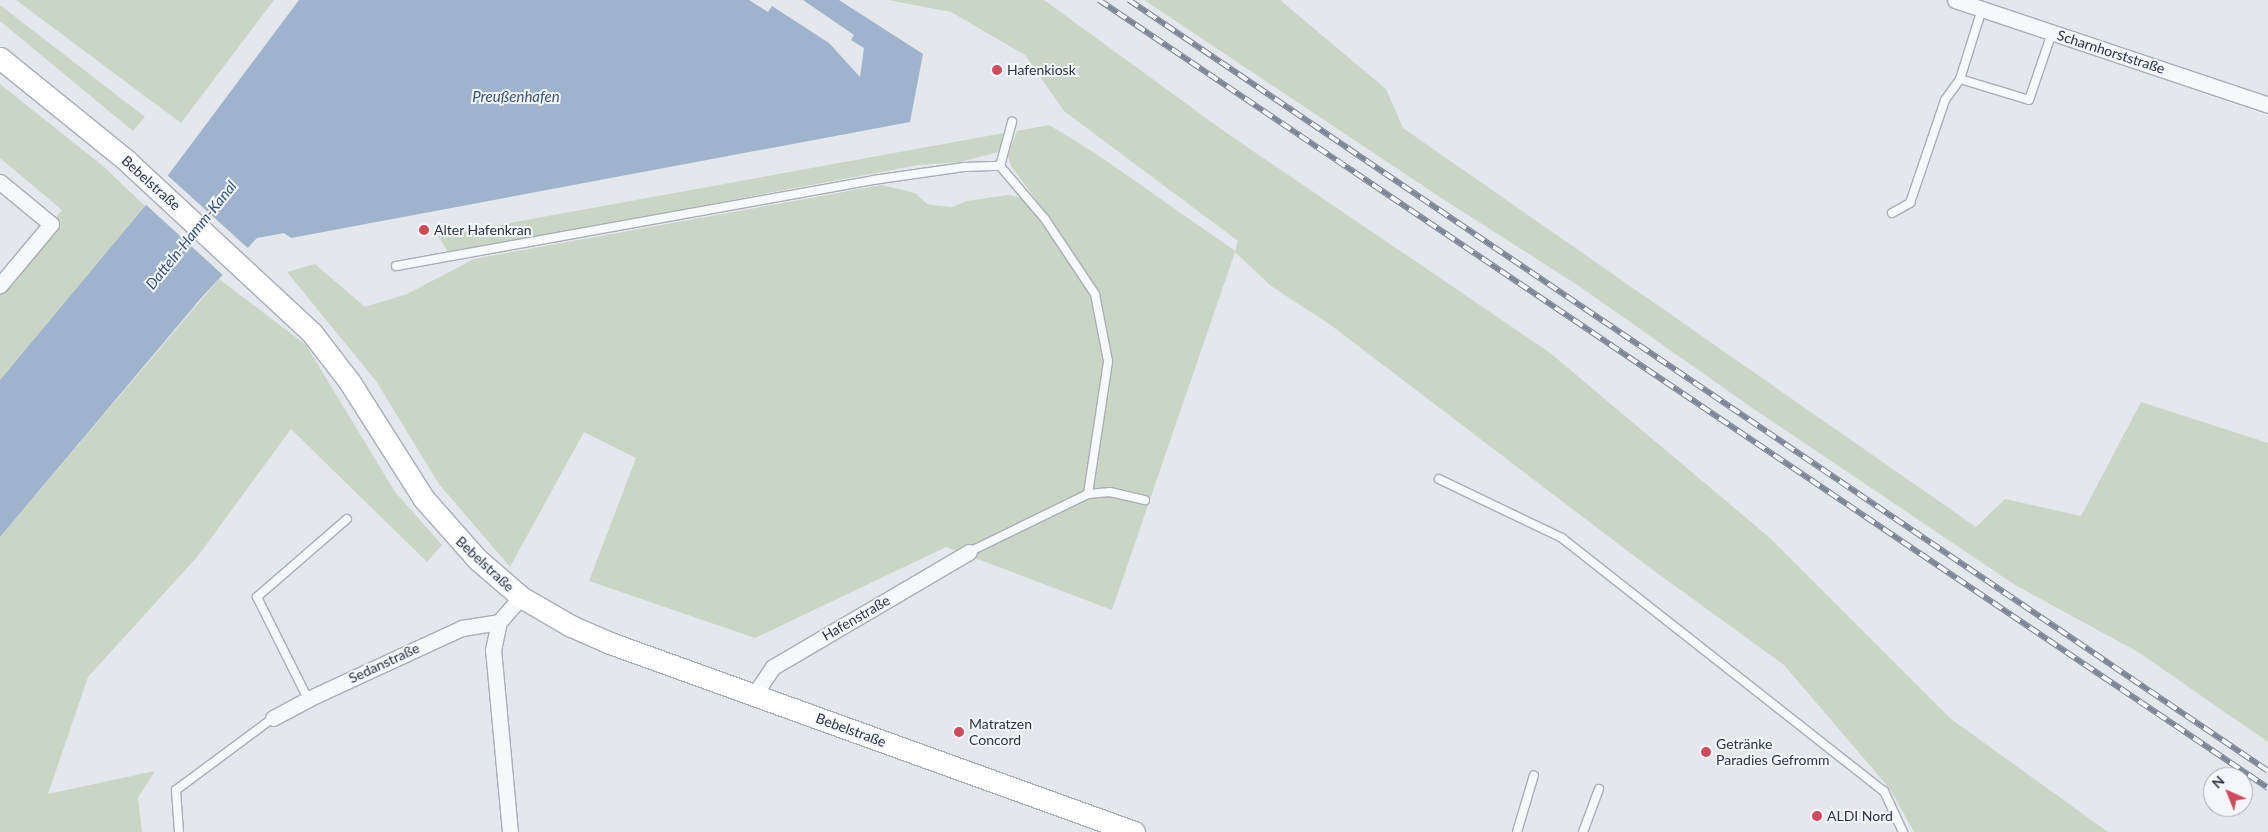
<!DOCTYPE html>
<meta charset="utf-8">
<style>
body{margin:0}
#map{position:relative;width:2268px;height:832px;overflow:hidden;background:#e4e7ec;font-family:Lato,sans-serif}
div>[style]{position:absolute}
.green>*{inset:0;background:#c9d6c5}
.water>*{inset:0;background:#9fb4cc}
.pier>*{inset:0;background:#e4e7ec}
.roads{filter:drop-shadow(1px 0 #a9aeb7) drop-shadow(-1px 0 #a9aeb7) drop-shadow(0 1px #a9aeb7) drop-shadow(0 -1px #a9aeb7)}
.lane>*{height:8px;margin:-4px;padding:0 4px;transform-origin:4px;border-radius:4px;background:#f7f8fa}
.street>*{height:15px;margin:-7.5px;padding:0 7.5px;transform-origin:7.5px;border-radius:7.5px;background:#f7f8fa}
.secondary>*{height:21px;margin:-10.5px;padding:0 10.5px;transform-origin:10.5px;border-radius:10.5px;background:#fff}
.rail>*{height:5.5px;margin-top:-2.75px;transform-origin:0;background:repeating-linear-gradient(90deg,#f4f6f9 0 11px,#7d8696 0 22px);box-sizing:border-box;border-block:1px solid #7d8696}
.dots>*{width:14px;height:14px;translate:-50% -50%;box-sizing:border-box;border:2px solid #f4f6f9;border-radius:50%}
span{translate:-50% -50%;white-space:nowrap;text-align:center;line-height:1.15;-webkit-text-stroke:4px #f4f6f9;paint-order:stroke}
.street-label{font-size:14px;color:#2b3445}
.poi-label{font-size:14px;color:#2b3445}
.left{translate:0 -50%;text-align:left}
.water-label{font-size:15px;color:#34527a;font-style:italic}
.north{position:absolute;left:2203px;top:767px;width:50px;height:50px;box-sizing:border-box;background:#f4f6f9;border:1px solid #a4a8b1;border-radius:50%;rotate:316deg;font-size:14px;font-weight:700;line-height:20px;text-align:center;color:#2b3445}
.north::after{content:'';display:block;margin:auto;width:18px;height:22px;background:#d1495b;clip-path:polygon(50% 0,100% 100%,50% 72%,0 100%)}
</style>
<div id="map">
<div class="green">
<i style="clip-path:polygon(16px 0,274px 0,181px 123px)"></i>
<i style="clip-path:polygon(888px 0,1044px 0,1228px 134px,1549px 352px,1770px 538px,1951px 719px,2108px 832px,1914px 832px,1890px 789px,1784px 665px,1646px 565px,1332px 326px,1271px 286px,1235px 252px,1112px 610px,946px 547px,755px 638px,589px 581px,636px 458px,584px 432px,510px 567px,439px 484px,376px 381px,287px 272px,315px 264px,365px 307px,407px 294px,474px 259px,882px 185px,915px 193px,927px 204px,939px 206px,952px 207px,967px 201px,1008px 195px,1037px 201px,1011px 166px,1008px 155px,1017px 131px,1049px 125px,1095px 153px,1235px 251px,1238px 241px,1064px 111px,1025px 55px,951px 12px)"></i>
<i style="clip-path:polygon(1144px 0,1280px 0,1386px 89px,1403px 128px,1976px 527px,2005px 499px,2081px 516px,2141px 402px,2268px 443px,2268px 742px,2138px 652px,2015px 585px,1748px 405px,1579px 286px,1446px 201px)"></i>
<i style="clip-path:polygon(0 5px,145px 117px,133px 131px,0 21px)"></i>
<i style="clip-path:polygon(0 84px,103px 166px,145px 206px,0 380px,0 286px,62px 210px,0 158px)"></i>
<i style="clip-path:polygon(1004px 133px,998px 152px,960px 162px,918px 165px,449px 253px,438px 236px)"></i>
<i style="clip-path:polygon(219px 279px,306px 345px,395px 492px,442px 545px,427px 562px,291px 429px,198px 556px,88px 677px,48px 794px,155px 771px,138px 798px,142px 832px,0 832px,0 537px)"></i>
</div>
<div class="water">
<i style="clip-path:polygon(299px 0,839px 0,923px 54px,910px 122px,291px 238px,284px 233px,257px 238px,202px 297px,0 537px,0 380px,145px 206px)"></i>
</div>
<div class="pier">
<i style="clip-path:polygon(749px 0,803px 0,854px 35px,851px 40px,864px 48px,860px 77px,829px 43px,772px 6px,768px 12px)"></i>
<i style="clip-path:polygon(166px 174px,250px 250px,225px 277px,144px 203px)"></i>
</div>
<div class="roads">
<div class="lane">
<i style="left:1982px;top:9px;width:73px;rotate:107.4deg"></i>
<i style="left:1960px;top:79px;width:72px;rotate:16.9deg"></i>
<i style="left:2029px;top:100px;width:71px;rotate:-71.1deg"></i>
<i style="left:1892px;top:213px;width:21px;rotate:-29deg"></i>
<i style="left:1910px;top:203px;width:109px;rotate:-71.2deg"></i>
<i style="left:1945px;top:100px;width:26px;rotate:-54deg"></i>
<i style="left:396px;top:266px;width:485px;rotate:-10.2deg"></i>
<i style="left:873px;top:180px;width:92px;rotate:-8.1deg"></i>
<i style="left:964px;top:167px;width:36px;rotate:-2deg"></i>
<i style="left:1439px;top:479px;width:136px;rotate:25.6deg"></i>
<i style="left:1562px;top:538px;width:410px;rotate:38.2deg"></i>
<i style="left:1884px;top:791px;width:45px;rotate:65.1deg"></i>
<i style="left:1088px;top:494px;width:22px;rotate:-5deg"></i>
<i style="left:1110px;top:492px;width:36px;rotate:13deg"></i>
<i style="left:969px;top:552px;width:132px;rotate:-26deg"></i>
<i style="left:1088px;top:494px;width:134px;rotate:-81.4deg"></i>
<i style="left:1108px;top:361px;width:68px;rotate:-101deg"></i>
<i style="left:1095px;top:294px;width:90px;rotate:-123.7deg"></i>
<i style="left:1045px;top:219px;width:70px;rotate:-130.3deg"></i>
<i style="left:1000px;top:166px;width:46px;rotate:-74.7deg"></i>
<i style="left:308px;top:699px;width:114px;rotate:-116.6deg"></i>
<i style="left:257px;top:597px;width:119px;rotate:-40.9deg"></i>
<i style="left:179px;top:832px;width:42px;rotate:-94.1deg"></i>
<i style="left:176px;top:790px;width:121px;rotate:-36.6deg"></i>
<i style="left:1517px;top:832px;width:59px;rotate:-73.4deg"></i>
<i style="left:1583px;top:832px;width:46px;rotate:-69.6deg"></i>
</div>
<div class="street">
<i style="left:1955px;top:0;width:330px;rotate:18.5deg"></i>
<i style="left:0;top:182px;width:66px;rotate:39.5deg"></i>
<i style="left:51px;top:224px;width:80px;rotate:129.9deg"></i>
<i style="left:754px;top:695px;width:34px;rotate:-56deg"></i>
<i style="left:773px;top:667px;width:227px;rotate:-30.4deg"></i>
<i style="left:273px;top:718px;width:40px;rotate:-28deg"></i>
<i style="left:308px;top:699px;width:170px;rotate:-24.8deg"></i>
<i style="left:462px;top:628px;width:37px;rotate:-9deg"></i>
<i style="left:510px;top:832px;width:183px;rotate:-95.3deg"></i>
<i style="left:493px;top:650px;width:29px;rotate:-78deg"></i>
<i style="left:499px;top:622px;width:33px;rotate:-49deg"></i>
</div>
<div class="secondary">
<i style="left:0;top:58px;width:164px;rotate:39deg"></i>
<i style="left:127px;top:161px;width:253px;rotate:42.9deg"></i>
<i style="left:312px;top:333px;width:61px;rotate:52.4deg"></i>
<i style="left:349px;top:381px;width:140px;rotate:57.6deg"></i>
<i style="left:424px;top:499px;width:80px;rotate:48.5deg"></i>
<i style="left:477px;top:559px;width:58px;rotate:40.8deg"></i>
<i style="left:521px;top:597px;width:58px;rotate:30.1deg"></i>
<i style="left:571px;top:626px;width:43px;rotate:23.6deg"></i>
<i style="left:610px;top:643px;width:557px;rotate:19.83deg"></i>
</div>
</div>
<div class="rail">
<i style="left:1099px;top:0;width:1410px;rotate:33.98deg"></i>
<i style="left:1129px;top:0;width:1375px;rotate:34.09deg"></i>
</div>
<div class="dots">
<i style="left:997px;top:70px;background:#d1495b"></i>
<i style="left:424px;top:230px;background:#d1495b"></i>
<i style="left:959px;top:732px;background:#d1495b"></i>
<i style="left:1706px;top:752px;background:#d1495b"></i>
<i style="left:1817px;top:816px;background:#d1495b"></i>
</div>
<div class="street-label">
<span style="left:2111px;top:52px;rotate:18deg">Scharnhorststraße</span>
<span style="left:151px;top:183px;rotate:42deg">Bebelstraße</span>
<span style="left:485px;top:564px;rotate:43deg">Bebelstraße</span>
<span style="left:856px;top:618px;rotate:-30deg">Hafenstraße</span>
<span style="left:384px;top:663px;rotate:-25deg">Sedanstraße</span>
<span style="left:851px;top:730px;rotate:20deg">Bebelstraße</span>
</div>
<div class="poi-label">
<span class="left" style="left:1007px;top:70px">Hafenkiosk</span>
<span class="left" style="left:434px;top:230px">Alter Hafenkran</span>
<span class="left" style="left:969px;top:732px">Matratzen<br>Concord</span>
<span class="left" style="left:1716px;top:752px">Getränke<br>Paradies Gefromm</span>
<span class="left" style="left:1827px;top:816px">ALDI Nord</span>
</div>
<div class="water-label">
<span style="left:516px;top:97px">Preußenhafen</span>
<span style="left:191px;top:235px;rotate:-51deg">Datteln-Hamm-Kanal</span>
</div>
<div class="north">N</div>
</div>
